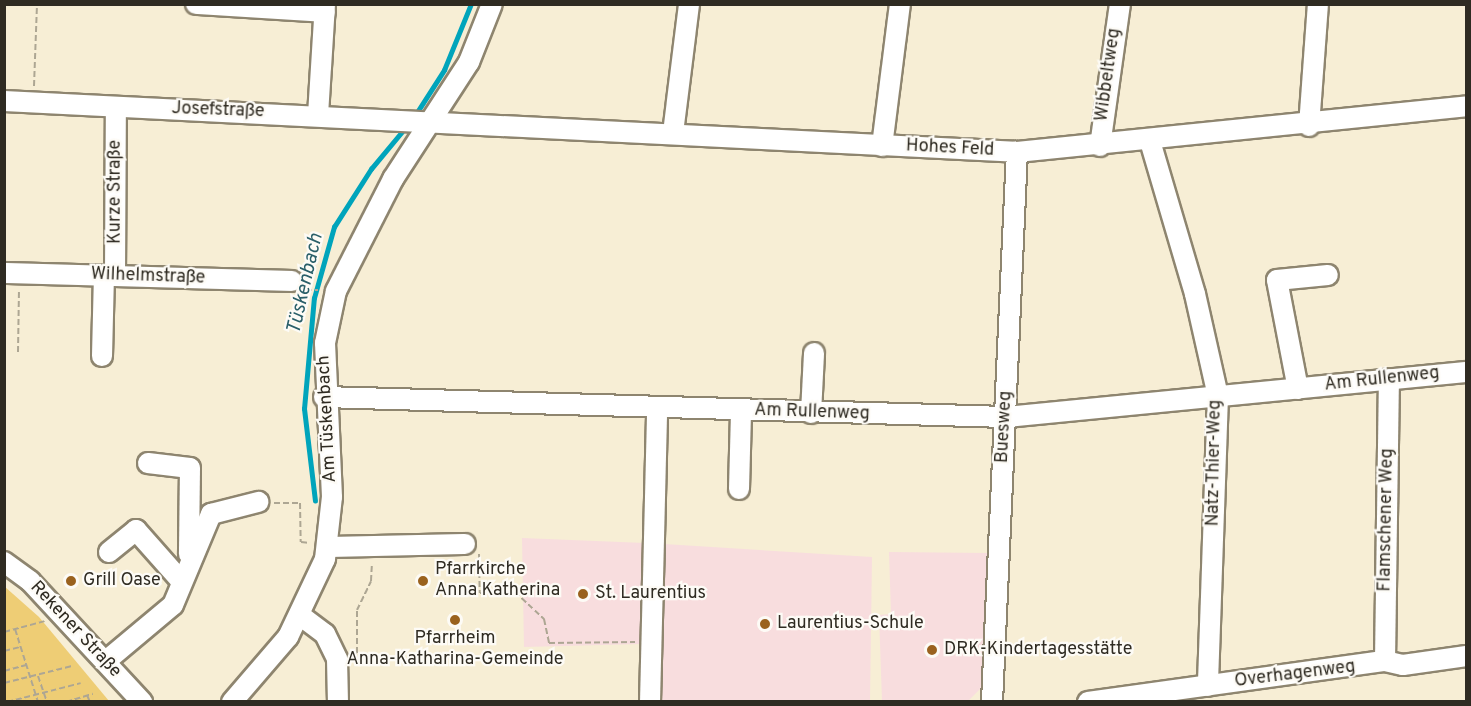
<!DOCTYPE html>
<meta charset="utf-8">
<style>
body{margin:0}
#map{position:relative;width:1471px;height:706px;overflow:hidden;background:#f7eed5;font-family:Overpass,sans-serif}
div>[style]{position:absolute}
.education>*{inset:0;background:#f8ddde}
.green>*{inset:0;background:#eecd75}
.stream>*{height:4.5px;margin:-2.25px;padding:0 2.25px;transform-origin:2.25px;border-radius:2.25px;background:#00a4bb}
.path>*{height:2px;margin-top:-1px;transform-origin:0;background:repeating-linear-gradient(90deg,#ada693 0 6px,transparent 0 9px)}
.roads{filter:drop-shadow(2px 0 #8e856f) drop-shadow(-2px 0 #8e856f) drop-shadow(0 2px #8e856f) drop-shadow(0 -2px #8e856f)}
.minor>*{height:20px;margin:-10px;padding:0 10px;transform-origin:10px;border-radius:10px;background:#fff}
.dots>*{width:16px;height:16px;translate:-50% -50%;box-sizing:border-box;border:3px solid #fdfbf6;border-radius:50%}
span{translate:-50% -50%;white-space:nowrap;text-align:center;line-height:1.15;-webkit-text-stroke:4.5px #fdfbf6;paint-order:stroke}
.street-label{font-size:18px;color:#2f2b22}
.poi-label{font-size:18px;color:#2f2b22}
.left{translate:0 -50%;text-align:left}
.water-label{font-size:20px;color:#2a5f69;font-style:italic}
.frame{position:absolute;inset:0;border:6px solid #2f2b22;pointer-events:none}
</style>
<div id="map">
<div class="education">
<i style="clip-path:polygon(522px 538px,645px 543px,642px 644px,524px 647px)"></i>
<i style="clip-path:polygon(664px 544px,872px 557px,870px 701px,657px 701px)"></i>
<i style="clip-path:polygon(889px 552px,988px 553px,983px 686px,968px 701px,882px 701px,879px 615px,891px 614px)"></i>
</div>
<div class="green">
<i style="clip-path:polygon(4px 586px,39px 617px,109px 701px,5px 701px)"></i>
</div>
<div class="stream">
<i style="left:414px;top:117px;width:56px;rotate:-57.4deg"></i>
<i style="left:444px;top:70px;width:71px;rotate:-67.8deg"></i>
<i style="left:315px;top:501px;width:93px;rotate:-96.8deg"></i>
<i style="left:304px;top:409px;width:111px;rotate:-84.9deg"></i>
<i style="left:314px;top:298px;width:74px;rotate:-74.3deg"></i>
<i style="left:334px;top:227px;width:69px;rotate:-57.5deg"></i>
<i style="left:371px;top:169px;width:53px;rotate:-50.3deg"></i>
</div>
<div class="path">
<i style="left:34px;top:86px;width:82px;rotate:-87.9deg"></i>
<i style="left:306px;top:290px;width:12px"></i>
<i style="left:18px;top:352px;width:63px;rotate:-89.1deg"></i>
<i style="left:274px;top:503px;width:26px"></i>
<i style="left:300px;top:503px;width:39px;rotate:89deg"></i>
<i style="left:301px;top:542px;width:9px;rotate:6deg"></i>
<i style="left:479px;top:554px;width:39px;rotate:89deg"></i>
<i style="left:480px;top:593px;width:35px;rotate:-2deg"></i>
<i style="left:515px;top:592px;width:40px;rotate:43deg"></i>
<i style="left:544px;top:619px;width:25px;rotate:78deg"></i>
<i style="left:549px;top:643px;width:86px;rotate:-0.7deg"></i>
<i style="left:15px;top:629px;width:77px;rotate:72.5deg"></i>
<i style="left:4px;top:632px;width:42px;rotate:-15deg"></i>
<i style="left:4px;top:651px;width:16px;rotate:-14deg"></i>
<i style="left:352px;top:655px;width:5px;rotate:-22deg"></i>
<i style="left:357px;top:653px;width:43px;rotate:-90deg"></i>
<i style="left:357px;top:610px;width:32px;rotate:-64deg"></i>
<i style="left:371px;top:581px;width:18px;rotate:-87deg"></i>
<i style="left:4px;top:671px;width:23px;rotate:-15deg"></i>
<i style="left:38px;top:676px;width:28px;rotate:71deg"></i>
<i style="left:4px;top:683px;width:70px;rotate:-14deg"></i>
<i style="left:87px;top:695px;width:8px;rotate:67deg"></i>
<i style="left:7px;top:702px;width:76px;rotate:-14.4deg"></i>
<i style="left:66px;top:702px;width:28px;rotate:-17deg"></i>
</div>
<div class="roads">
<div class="minor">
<i style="left:196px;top:4px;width:129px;rotate:3.5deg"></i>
<i style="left:4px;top:101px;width:1014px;rotate:2.88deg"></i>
<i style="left:1017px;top:152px;width:451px;rotate:-5.8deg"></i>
<i style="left:318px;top:115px;width:111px;rotate:-86.4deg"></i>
<i style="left:1309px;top:126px;width:122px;rotate:-85.8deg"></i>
<i style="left:673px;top:133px;width:130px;rotate:-82.9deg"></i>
<i style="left:1150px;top:141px;width:159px;rotate:73.6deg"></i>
<i style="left:1195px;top:294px;width:105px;rotate:77.3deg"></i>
<i style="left:1218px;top:396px;width:290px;rotate:92deg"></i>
<i style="left:882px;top:146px;width:143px;rotate:-82.8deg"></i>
<i style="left:1100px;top:146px;width:143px;rotate:-82deg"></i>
<i style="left:4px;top:273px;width:288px;rotate:1.6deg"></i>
<i style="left:115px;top:276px;width:168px;rotate:-89.7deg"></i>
<i style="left:102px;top:356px;width:80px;rotate:-88.6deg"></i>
<i style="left:1298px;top:389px;width:111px;rotate:-100.9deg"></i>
<i style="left:1277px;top:280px;width:51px;rotate:-5.6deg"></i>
<i style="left:324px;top:397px;width:682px;rotate:1.68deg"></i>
<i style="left:1006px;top:417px;width:462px;rotate:-5.6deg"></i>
<i style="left:811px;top:413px;width:60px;rotate:-87.1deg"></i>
<i style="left:148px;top:463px;width:42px;rotate:6.8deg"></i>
<i style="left:190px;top:468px;width:86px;rotate:90.7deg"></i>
<i style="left:739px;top:489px;width:79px;rotate:-88.5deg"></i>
<i style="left:328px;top:547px;width:137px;rotate:-1.3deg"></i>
<i style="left:109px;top:552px;width:35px;rotate:-39deg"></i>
<i style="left:136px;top:530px;width:69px;rotate:48.5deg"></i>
<i style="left:4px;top:562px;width:32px;rotate:36deg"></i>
<i style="left:30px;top:581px;width:165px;rotate:47.2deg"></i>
<i style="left:301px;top:616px;width:30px;rotate:37deg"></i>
<i style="left:325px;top:634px;width:28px;rotate:64deg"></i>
<i style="left:337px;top:659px;width:43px;rotate:88.7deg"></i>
<i style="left:106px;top:661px;width:87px;rotate:-39.9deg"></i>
<i style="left:173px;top:605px;width:99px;rotate:-67.3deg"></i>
<i style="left:211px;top:514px;width:49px;rotate:-14.3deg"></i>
<i style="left:1385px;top:661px;width:282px;rotate:-89.2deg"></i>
<i style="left:232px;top:702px;width:86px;rotate:-49.3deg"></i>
<i style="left:288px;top:637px;width:86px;rotate:-64.6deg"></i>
<i style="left:325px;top:559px;width:62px;rotate:-83.6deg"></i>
<i style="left:332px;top:497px;width:154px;rotate:-92.6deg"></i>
<i style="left:325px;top:343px;width:53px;rotate:-78.1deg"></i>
<i style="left:336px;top:291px;width:126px;rotate:-63deg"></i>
<i style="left:393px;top:179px;width:140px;rotate:-57deg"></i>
<i style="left:469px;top:62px;width:62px;rotate:-68.4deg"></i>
<i style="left:650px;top:702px;width:294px;rotate:-88.6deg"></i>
<i style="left:992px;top:702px;width:551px;rotate:-87.4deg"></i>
<i style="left:1088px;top:702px;width:300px;rotate:-7.9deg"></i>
<i style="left:1385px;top:661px;width:18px;rotate:13deg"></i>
<i style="left:1403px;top:665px;width:64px;rotate:-8.1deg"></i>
</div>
</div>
<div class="dots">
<i style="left:71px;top:581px;background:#9a621e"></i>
<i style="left:423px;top:581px;background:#9a621e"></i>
<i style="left:583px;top:594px;background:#9a621e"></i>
<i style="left:455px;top:620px;background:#9a621e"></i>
<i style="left:765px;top:624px;background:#9a621e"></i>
<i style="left:932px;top:650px;background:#9a621e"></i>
</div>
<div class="street-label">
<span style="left:1109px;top:75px;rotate:-82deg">Wibbeltweg</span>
<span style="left:218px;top:111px;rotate:2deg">Josefstraße</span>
<span style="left:950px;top:149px;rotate:3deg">Hohes Feld</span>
<span style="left:116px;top:192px;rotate:-90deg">Kurze Straße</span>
<span style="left:148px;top:277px;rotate:2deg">Wilhelmstraße</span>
<span style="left:1382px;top:380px;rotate:-6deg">Am Rullenweg</span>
<span style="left:812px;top:413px;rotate:2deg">Am Rullenweg</span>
<span style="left:328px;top:419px;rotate:-93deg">Am Tüskenbach</span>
<span style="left:1005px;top:427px;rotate:-87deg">Buesweg</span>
<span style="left:1215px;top:463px;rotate:-89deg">Natz-Thier-Weg</span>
<span style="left:1387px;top:520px;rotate:-89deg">Flamschener Weg</span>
<span style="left:75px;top:630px;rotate:47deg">Rekener Straße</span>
<span style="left:1295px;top:675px;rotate:-7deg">Overhagenweg</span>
</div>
<div class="poi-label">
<span class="left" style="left:435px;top:581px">Pfarrkirche<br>Anna Katherina</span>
<span class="left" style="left:83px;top:581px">Grill Oase</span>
<span class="left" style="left:595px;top:594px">St. Laurentius</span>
<span class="left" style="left:777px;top:624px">Laurentius-Schule</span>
<span style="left:455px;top:650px">Pfarrheim<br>Anna-Katharina-Gemeinde</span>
<span class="left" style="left:944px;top:650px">DRK-Kindertagesstätte</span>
</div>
<div class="water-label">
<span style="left:306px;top:284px;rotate:-77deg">Tüskenbach</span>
</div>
<div class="frame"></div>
</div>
